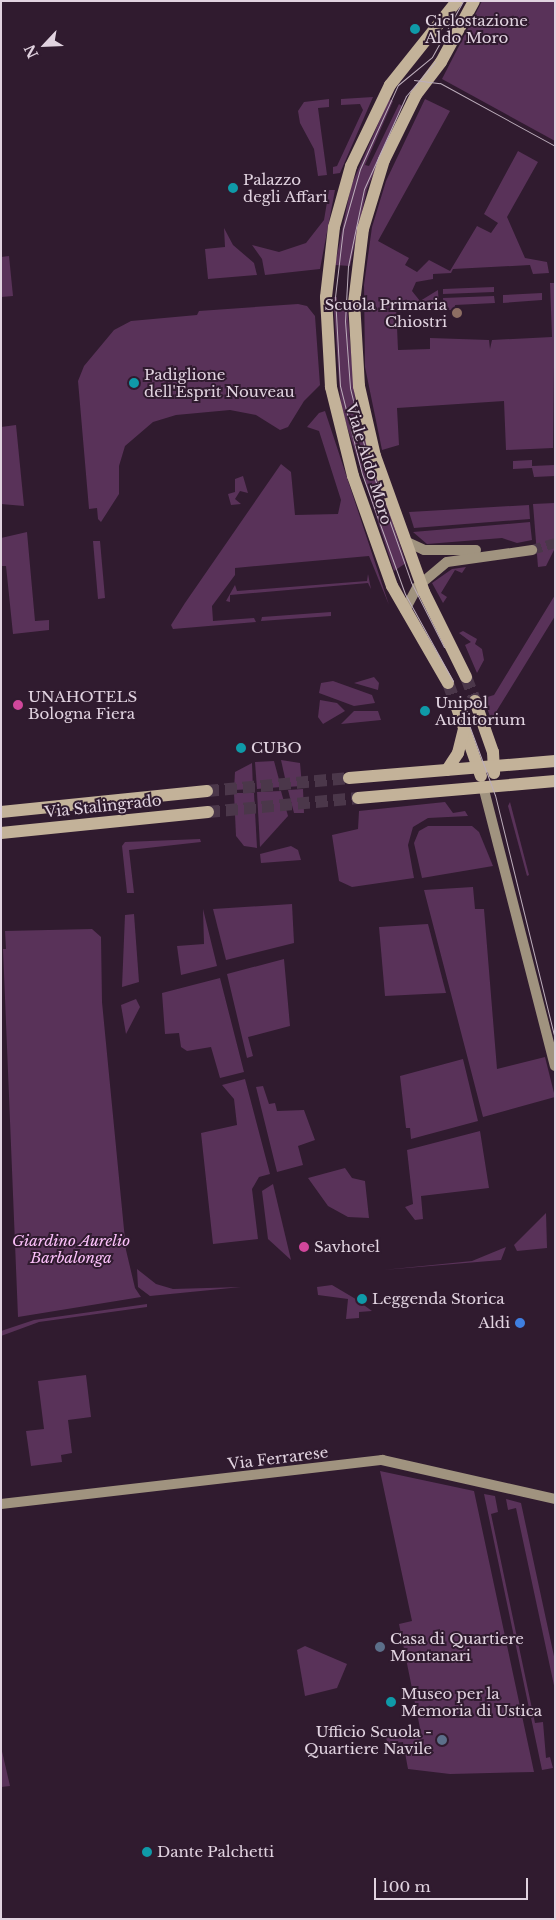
<!DOCTYPE html>
<style>
body{margin:0}
#map{position:relative;width:556px;height:1920px;overflow:hidden;background:#301b2f;font-family:"Libre Baskerville",serif}
div>[style]{position:absolute}
.green>*{inset:0;background:#593259}
.secondary-tunnel>*{height:10px;margin-top:-5px;transform-origin:0;background:repeating-linear-gradient(90deg,#4b374a 0 10px,transparent 0 15px)}
.primary-tunnel>*{height:12px;margin-top:-6px;transform-origin:0;background:repeating-linear-gradient(90deg,#4b374a 0 12px,transparent 0 18px)}
.secondary>*{height:10px;margin:-5px;padding:0 5px;transform-origin:5px;border-radius:5px;background:#a0937f}
.primary>*{height:12px;margin:-6px;padding:0 6px;transform-origin:6px;border-radius:6px;background:#c3b299}
.tram>*{height:1px;margin:-0.5px;padding:0 0.5px;transform-origin:0.5px;border-radius:0.5px;background:#bdaebc}
.dots>*{width:14px;height:14px;translate:-50% -50%;box-sizing:border-box;border:2px solid #301b2f;border-radius:50%}
span{translate:-50% -50%;white-space:nowrap;text-align:center;line-height:1.15;-webkit-text-stroke:4px #301b2f;paint-order:stroke}
.poi-label{font-size:15px;color:#e1d3e0}
.left{translate:0 -50%;text-align:left}
.right{translate:-100% -50%;text-align:right}
.street-label{font-size:15px;color:#e1d3e0}
.park-label{font-size:15px;color:#fbc0fa;font-style:italic}
.frame{position:absolute;inset:0;border:2px solid #e1d3e0;pointer-events:none}
.north{position:absolute;left:20px;top:20px;width:50px;height:50px;-webkit-text-stroke:4px #301b2f;paint-order:stroke;rotate:245deg;font-size:14px;font-weight:700;line-height:20px;text-align:center;color:#e1d3e0}
.north::after{content:'';display:block;margin:auto;width:18px;height:22px;background:#e1d3e0;clip-path:polygon(50% 0,100% 100%,50% 72%,0 100%)}
.scale{position:absolute;left:374px;top:1878px;width:154px;height:22px;box-sizing:border-box;border:2px solid #e1d3e0;border-top:0;padding-left:6px;font-size:15px;line-height:18px;white-space:nowrap;color:#e1d3e0;-webkit-text-stroke:4px #301b2f;paint-order:stroke}
</style>
<div id="map">
<div class="green">
<i style="clip-path:polygon(482px 1px,555px 1px,555px 141px,442px 79px)"></i>
<i style="clip-path:polygon(373px 97px,340px 173px,333px 174px,333px 167px,337px 166px,363px 110px,360px 104px,341px 105px,341px 99px)"></i>
<i style="clip-path:polygon(329px 99px,329px 107px,318px 108px,327px 175px,318px 176px,314px 149px,300px 123px,298px 111px,304px 102px)"></i>
<i style="clip-path:polygon(389px 99px,393px 101px,365px 165px,369px 166px,399px 104px,402px 106px,367px 189px,350px 266px,335px 265px,351px 186px)"></i>
<i style="clip-path:polygon(425px 99px,450px 111px,378px 241px,409px 258px,405px 265px,417px 272px,429px 260px,450px 271px,477px 226px,491px 233px,498px 223px,484px 214px,518px 151px,538px 162px,507px 217px,525px 258px,547px 262px,549px 273px,533px 274px,530px 265px,453px 269px,451px 273px,433px 274px,433px 279px,416px 282px,412px 291px,420px 301px,438px 290px,439px 310px,429px 311px,429px 303px,396px 304px,398px 350px,430px 349px,430px 338px,489px 340px,490px 349px,492px 340px,552px 337px,550px 283px,555px 283px,553px 448px,506px 450px,504px 401px,397px 408px,399px 445px,382px 450px,365px 367px,364px 285px,372px 227px,386px 181px)"></i>
<i style="clip-path:polygon(329px 190px,335px 190px,320px 269px,265px 275px,262px 259px,252px 245px,279px 252px,306px 243px,324px 220px)"></i>
<i style="clip-path:polygon(224px 228px,233px 245px,254px 263px,257px 275px,208px 279px,205px 249px,225px 247px)"></i>
<i style="clip-path:polygon(9px 256px,13px 296px,1px 297px,1px 257px)"></i>
<i style="clip-path:polygon(494px 287px,494px 292px,443px 294px,443px 289px)"></i>
<i style="clip-path:polygon(542px 293px,542px 300px,503px 303px,503px 295px)"></i>
<i style="clip-path:polygon(494px 296px,495px 303px,455px 305px,455px 310px,444px 310px,443px 298px)"></i>
<i style="clip-path:polygon(333px 297px,337px 297px,337px 305px,347px 306px,356px 410px,406px 563px,394px 571px,341px 408px)"></i>
<i style="clip-path:polygon(298px 304px,307px 306px,315px 316px,320px 385px,304px 401px,288px 427px,280px 430px,256px 415px,230px 410px,176px 415px,153px 422px,125px 446px,119px 466px,119px 494px,101px 522px,98px 519px,97px 508px,89px 509px,78px 381px,84px 366px,114px 330px,131px 321px,197px 315px,199px 311px)"></i>
<i style="clip-path:polygon(325px 411px,389px 605px,369px 556px,235px 568px,235px 575px,212px 606px,213px 621px,254px 618px,256px 622px,173px 629px,171px 625px,185px 603px,281px 464px,291px 472px,295px 515px,338px 514px,341px 500px,319px 431px,307px 427px,319px 413px)"></i>
<i style="clip-path:polygon(16px 425px,24px 506px,1px 504px,1px 427px)"></i>
<i style="clip-path:polygon(532px 460px,532px 466px,555px 465px,555px 476px,534px 477px,532px 468px,513px 469px,513px 461px)"></i>
<i style="clip-path:polygon(243px 476px,248px 493px,240px 491px,235px 499px,241px 504px,231px 505px,228px 494px,235px 492px,235px 479px)"></i>
<i style="clip-path:polygon(555px 503px,555px 548px,546px 566px,538px 567px,533px 504px)"></i>
<i style="clip-path:polygon(529px 505px,530px 519px,414px 528px,409px 512px)"></i>
<i style="clip-path:polygon(530px 522px,532px 540px,517px 543px,502px 538px,427px 544px,413px 532px)"></i>
<i style="clip-path:polygon(27px 532px,35px 621px,49px 620px,49px 630px,13px 634px,6px 566px,1px 566px,1px 538px)"></i>
<i style="clip-path:polygon(93px 541px,100px 541px,105px 598px,98px 599px)"></i>
<i style="clip-path:polygon(466px 567px,462px 573px,455px 570px,441px 593px,447px 597px,443px 603px,432px 583px,452px 569px)"></i>
<i style="clip-path:polygon(368px 574px,371px 589px,368px 583px,230px 595px,230px 602px,226px 601px,235px 585px,237px 591px,367px 581px)"></i>
<i style="clip-path:polygon(555px 595px,555px 616px,491px 720px,484px 698px,494px 695px)"></i>
<i style="clip-path:polygon(331px 612px,331px 616px,261px 621px,262px 617px)"></i>
<i style="clip-path:polygon(463px 631px,477px 639px,475px 644px,482px 649px,484px 660px,477px 673px,465px 645px,471px 642px,459px 633px)"></i>
<i style="clip-path:polygon(374px 677px,379px 683px,378px 690px,354px 683px)"></i>
<i style="clip-path:polygon(333px 681px,372px 695px,375px 703px,354px 706px,319px 693px,321px 683px)"></i>
<i style="clip-path:polygon(320px 700px,337px 703px,345px 711px,323px 724px,318px 717px)"></i>
<i style="clip-path:polygon(354px 711px,378px 711px,381px 720px,341px 724px)"></i>
<i style="clip-path:polygon(281px 760px,300px 763px,302px 786px,287px 787px)"></i>
<i style="clip-path:polygon(274px 761px,281px 787px,257px 789px,255px 762px)"></i>
<i style="clip-path:polygon(252px 763px,253px 789px,234px 790px,235px 772px)"></i>
<i style="clip-path:polygon(303px 789px,304px 813px,294px 813px,288px 790px)"></i>
<i style="clip-path:polygon(281px 791px,288px 816px,260px 847px,257px 792px)"></i>
<i style="clip-path:polygon(234px 793px,254px 793px,257px 848px,244px 846px,236px 836px)"></i>
<i style="clip-path:polygon(445px 802px,453px 813px,465px 811px,468px 816px,428px 818px,413px 827px,408px 845px,414px 878px,352px 887px,339px 881px,332px 835px,358px 829px,359px 811px)"></i>
<i style="clip-path:polygon(510px 802px,529px 875px,527px 876px,508px 806px)"></i>
<i style="clip-path:polygon(472px 826px,479px 832px,493px 866px,422px 878px,414px 843px,419px 831px,428px 826px)"></i>
<i style="clip-path:polygon(200px 839px,201px 842px,129px 850px,134px 893px,127px 893px,122px 846px,125px 842px)"></i>
<i style="clip-path:polygon(291px 846px,298px 850px,301px 860px,261px 863px,260px 854px)"></i>
<i style="clip-path:polygon(473px 887px,475px 909px,484px 909px,497px 1069px,545px 1057px,555px 1097px,483px 1117px,424px 890px)"></i>
<i style="clip-path:polygon(292px 904px,294px 943px,226px 960px,213px 909px)"></i>
<i style="clip-path:polygon(203px 909px,217px 966px,181px 975px,177px 946px,204px 944px)"></i>
<i style="clip-path:polygon(134px 914px,139px 982px,122px 987px,125px 915px)"></i>
<i style="clip-path:polygon(428px 924px,446px 993px,385px 996px,379px 927px)"></i>
<i style="clip-path:polygon(92px 929px,101px 937px,102px 1002px,126px 1250px,135px 1288px,141px 1297px,18px 1317px,3px 949px,6px 949px,5px 931px)"></i>
<i style="clip-path:polygon(284px 959px,290px 1026px,248px 1037px,253px 1056px,247px 1058px,227px 974px)"></i>
<i style="clip-path:polygon(220px 978px,244px 1072px,220px 1078px,211px 1047px,187px 1051px,181px 1047px,179px 1033px,165px 1034px,162px 993px)"></i>
<i style="clip-path:polygon(136px 999px,140px 1007px,126px 1034px,121px 1005px)"></i>
<i style="clip-path:polygon(463px 1059px,478px 1121px,411px 1139px,410px 1128px,406px 1128px,400px 1076px)"></i>
<i style="clip-path:polygon(245px 1079px,270px 1174px,259px 1177px,252px 1189px,258px 1239px,213px 1244px,201px 1133px,237px 1125px,234px 1099px,222px 1085px)"></i>
<i style="clip-path:polygon(263px 1086px,269px 1104px,275px 1103px,277px 1111px,304px 1110px,315px 1140px,298px 1146px,303px 1165px,277px 1172px,256px 1087px)"></i>
<i style="clip-path:polygon(480px 1131px,489px 1188px,421px 1196px,423px 1219px,415px 1220px,405px 1207px,413px 1204px,407px 1150px)"></i>
<i style="clip-path:polygon(345px 1168px,352px 1178px,365px 1181px,369px 1218px,348px 1217px,328px 1206px,308px 1178px)"></i>
<i style="clip-path:polygon(273px 1184px,291px 1260px,268px 1239px,262px 1191px)"></i>
<i style="clip-path:polygon(546px 1213px,547px 1248px,517px 1251px,514px 1245px)"></i>
<i style="clip-path:polygon(506px 1247px,501px 1260px,383px 1270px,472px 1261px)"></i>
<i style="clip-path:polygon(137px 1269px,156px 1284px,173px 1289px,241px 1287px,150px 1296px,138px 1287px)"></i>
<i style="clip-path:polygon(332px 1285px,354px 1298px,372px 1311px,359px 1312px,359px 1318px,346px 1319px,348px 1299px,318px 1295px,317px 1287px)"></i>
<i style="clip-path:polygon(147px 1304px,147px 1307px,39px 1322px,1px 1336px,1px 1331px,34px 1320px)"></i>
<i style="clip-path:polygon(86px 1375px,91px 1417px,68px 1420px,72px 1453px,61px 1455px,62px 1462px,31px 1466px,26px 1431px,44px 1429px,38px 1381px)"></i>
<i style="clip-path:polygon(380px 1471px,474px 1491px,534px 1772px,450px 1774px,408px 1769px,403px 1742px,388px 1744px,385px 1735px,420px 1728px,399px 1624px,412px 1621px)"></i>
<i style="clip-path:polygon(484px 1494px,495px 1496px,498px 1512px,491px 1514px,535px 1723px,543px 1722px,546px 1758px,550px 1757px,553px 1768px,542px 1770px)"></i>
<i style="clip-path:polygon(506px 1499px,521px 1503px,555px 1661px,555px 1690px,516px 1508px,508px 1510px)"></i>
<i style="clip-path:polygon(305px 1646px,347px 1664px,337px 1688px,305px 1696px,297px 1650px)"></i>
<i style="clip-path:polygon(1px 1747px,10px 1786px,1px 1787px)"></i>
</div>
<div class="secondary-tunnel">
<i style="left:532px;top:550px;width:24px;rotate:-17deg"></i>
</div>
<div class="primary-tunnel">
<i style="left:466px;top:677px;width:26px;rotate:69deg"></i>
<i style="left:448px;top:683px;width:27px;rotate:70deg"></i>
<i style="left:207px;top:791px;width:143px;rotate:-5.2deg"></i>
<i style="left:208px;top:812px;width:151px;rotate:-5.3deg"></i>
</div>
<div class="secondary">
<i style="left:405px;top:541px;width:21px;rotate:25deg"></i>
<i style="left:424px;top:550px;width:52px"></i>
<i style="left:405px;top:610px;width:26px;rotate:-62deg"></i>
<i style="left:417px;top:587px;width:39px;rotate:-40deg"></i>
<i style="left:447px;top:562px;width:86px;rotate:-8deg"></i>
<i style="left:483px;top:786px;width:289px;rotate:75.6deg"></i>
<i style="left:1px;top:1504px;width:384px;rotate:-6.6deg"></i>
<i style="left:382px;top:1460px;width:177px;rotate:12.7deg"></i>
</div>
<div class="primary">
<i style="left:466px;top:677px;width:95px;rotate:-116.3deg"></i>
<i style="left:424px;top:592px;width:145px;rotate:-109.8deg"></i>
<i style="left:375px;top:456px;width:72px;rotate:-102.9deg"></i>
<i style="left:359px;top:386px;width:83px;rotate:-93.4deg"></i>
<i style="left:354px;top:303px;width:75px;rotate:-83.1deg"></i>
<i style="left:363px;top:229px;width:72px;rotate:-73.1deg"></i>
<i style="left:384px;top:160px;width:72px;rotate:-63.8deg"></i>
<i style="left:416px;top:95px;width:41px;rotate:-52.9deg"></i>
<i style="left:441px;top:62px;width:69px;rotate:-61.6deg"></i>
<i style="left:448px;top:683px;width:112px;rotate:-120deg"></i>
<i style="left:392px;top:586px;width:117px;rotate:-109.5deg"></i>
<i style="left:353px;top:476px;width:92px;rotate:-103.9deg"></i>
<i style="left:331px;top:387px;width:90px;rotate:-93.2deg"></i>
<i style="left:326px;top:297px;width:70px;rotate:-83.5deg"></i>
<i style="left:334px;top:227px;width:63px;rotate:-74.4deg"></i>
<i style="left:351px;top:166px;width:90px;rotate:-64.3deg"></i>
<i style="left:390px;top:85px;width:107px;rotate:-51.4deg"></i>
<i style="left:475px;top:701px;width:54px;rotate:70.6deg"></i>
<i style="left:493px;top:752px;width:21px;rotate:87deg"></i>
<i style="left:457px;top:708px;width:72px;rotate:70.6deg"></i>
<i style="left:447px;top:770px;width:20px;rotate:-57deg"></i>
<i style="left:458px;top:753px;width:25px;rotate:-76deg"></i>
<i style="left:349px;top:778px;width:207px;rotate:-4.7deg"></i>
<i style="left:358px;top:798px;width:198px;rotate:-4.9deg"></i>
<i style="left:1px;top:812px;width:207px;rotate:-5.8deg"></i>
<i style="left:1px;top:833px;width:208px;rotate:-5.8deg"></i>
</div>
<div class="tram">
<i style="left:435px;top:62px;width:45px;rotate:130.5deg"></i>
<i style="left:406px;top:96px;width:102px;rotate:114.3deg"></i>
<i style="left:364px;top:189px;width:79px;rotate:101.7deg"></i>
<i style="left:348px;top:266px;width:55px;rotate:93.1deg"></i>
<i style="left:345px;top:321px;width:67px;rotate:85.7deg"></i>
<i style="left:350px;top:388px;width:71px;rotate:76.2deg"></i>
<i style="left:367px;top:457px;width:133px;rotate:70.6deg"></i>
<i style="left:411px;top:582px;width:73px;rotate:63.1deg"></i>
<i style="left:414px;top:80px;width:26px;rotate:7deg"></i>
<i style="left:440px;top:83px;width:131px;rotate:28.7deg"></i>
<i style="left:453px;top:681px;width:99px;rotate:-118.9deg"></i>
<i style="left:405px;top:594px;width:127px;rotate:-109.7deg"></i>
<i style="left:362px;top:474px;width:91px;rotate:-104deg"></i>
<i style="left:340px;top:386px;width:89px;rotate:-93.2deg"></i>
<i style="left:335px;top:297px;width:68px;rotate:-83.3deg"></i>
<i style="left:343px;top:229px;width:62px;rotate:-74.2deg"></i>
<i style="left:360px;top:169px;width:92px;rotate:-65.7deg"></i>
<i style="left:398px;top:85px;width:44px;rotate:-39.5deg"></i>
<i style="left:432px;top:57px;width:64px;rotate:-61deg"></i>
<i style="left:462px;top:706px;width:95px;rotate:69.7deg"></i>
<i style="left:495px;top:795px;width:251px;rotate:76.2deg"></i>
</div>
<div class="dots">
<i style="left:415px;top:29px;background:#0f9aa8"></i>
<i style="left:233px;top:188px;background:#0f9aa8"></i>
<i style="left:457px;top:313px;background:#8d6e63"></i>
<i style="left:134px;top:383px;background:#0f9aa8"></i>
<i style="left:18px;top:705px;background:#d1479c"></i>
<i style="left:425px;top:711px;background:#0f9aa8"></i>
<i style="left:241px;top:748px;background:#0f9aa8"></i>
<i style="left:304px;top:1247px;background:#d1479c"></i>
<i style="left:362px;top:1299px;background:#0f9aa8"></i>
<i style="left:520px;top:1323px;background:#3f7fe0"></i>
<i style="left:380px;top:1647px;background:#5c6f8a"></i>
<i style="left:391px;top:1702px;background:#0f9aa8"></i>
<i style="left:442px;top:1740px;background:#5c6f8a"></i>
<i style="left:147px;top:1852px;background:#0f9aa8"></i>
</div>
<div class="poi-label">
<span class="left" style="left:425px;top:29px">Ciclostazione<br>Aldo Moro</span>
<span class="left" style="left:243px;top:188px">Palazzo<br>degli Affari</span>
<span class="right" style="left:447px;top:313px">Scuola Primaria<br>Chiostri</span>
<span class="left" style="left:144px;top:383px">Padiglione<br>dell'Esprit Nouveau</span>
<span class="left" style="left:28px;top:705px">UNAHOTELS<br>Bologna Fiera</span>
<span class="left" style="left:435px;top:711px">Unipol<br>Auditorium</span>
<span class="left" style="left:251px;top:748px">CUBO</span>
<span class="left" style="left:314px;top:1247px">Savhotel</span>
<span class="left" style="left:372px;top:1299px">Leggenda Storica</span>
<span class="right" style="left:510px;top:1323px">Aldi</span>
<span class="left" style="left:390px;top:1647px">Casa di Quartiere<br>Montanari</span>
<span class="left" style="left:401px;top:1702px">Museo per la<br>Memoria di Ustica</span>
<span class="right" style="left:432px;top:1740px">Ufficio Scuola -<br>Quartiere Navile</span>
<span class="left" style="left:157px;top:1852px">Dante Palchetti</span>
</div>
<div class="street-label">
<span style="left:369px;top:464px;rotate:73deg">Viale Aldo Moro</span>
<span style="left:103px;top:806px;rotate:-6deg">Via Stalingrado</span>
<span style="left:278px;top:1458px;rotate:-7deg">Via Ferrarese</span>
</div>
<div class="park-label">
<span style="left:71px;top:1249px">Giardino Aurelio<br>Barbalonga</span>
</div>
<div class="frame"></div>
<div class="north">N</div>
<div class="scale">100 m</div>
</div>
